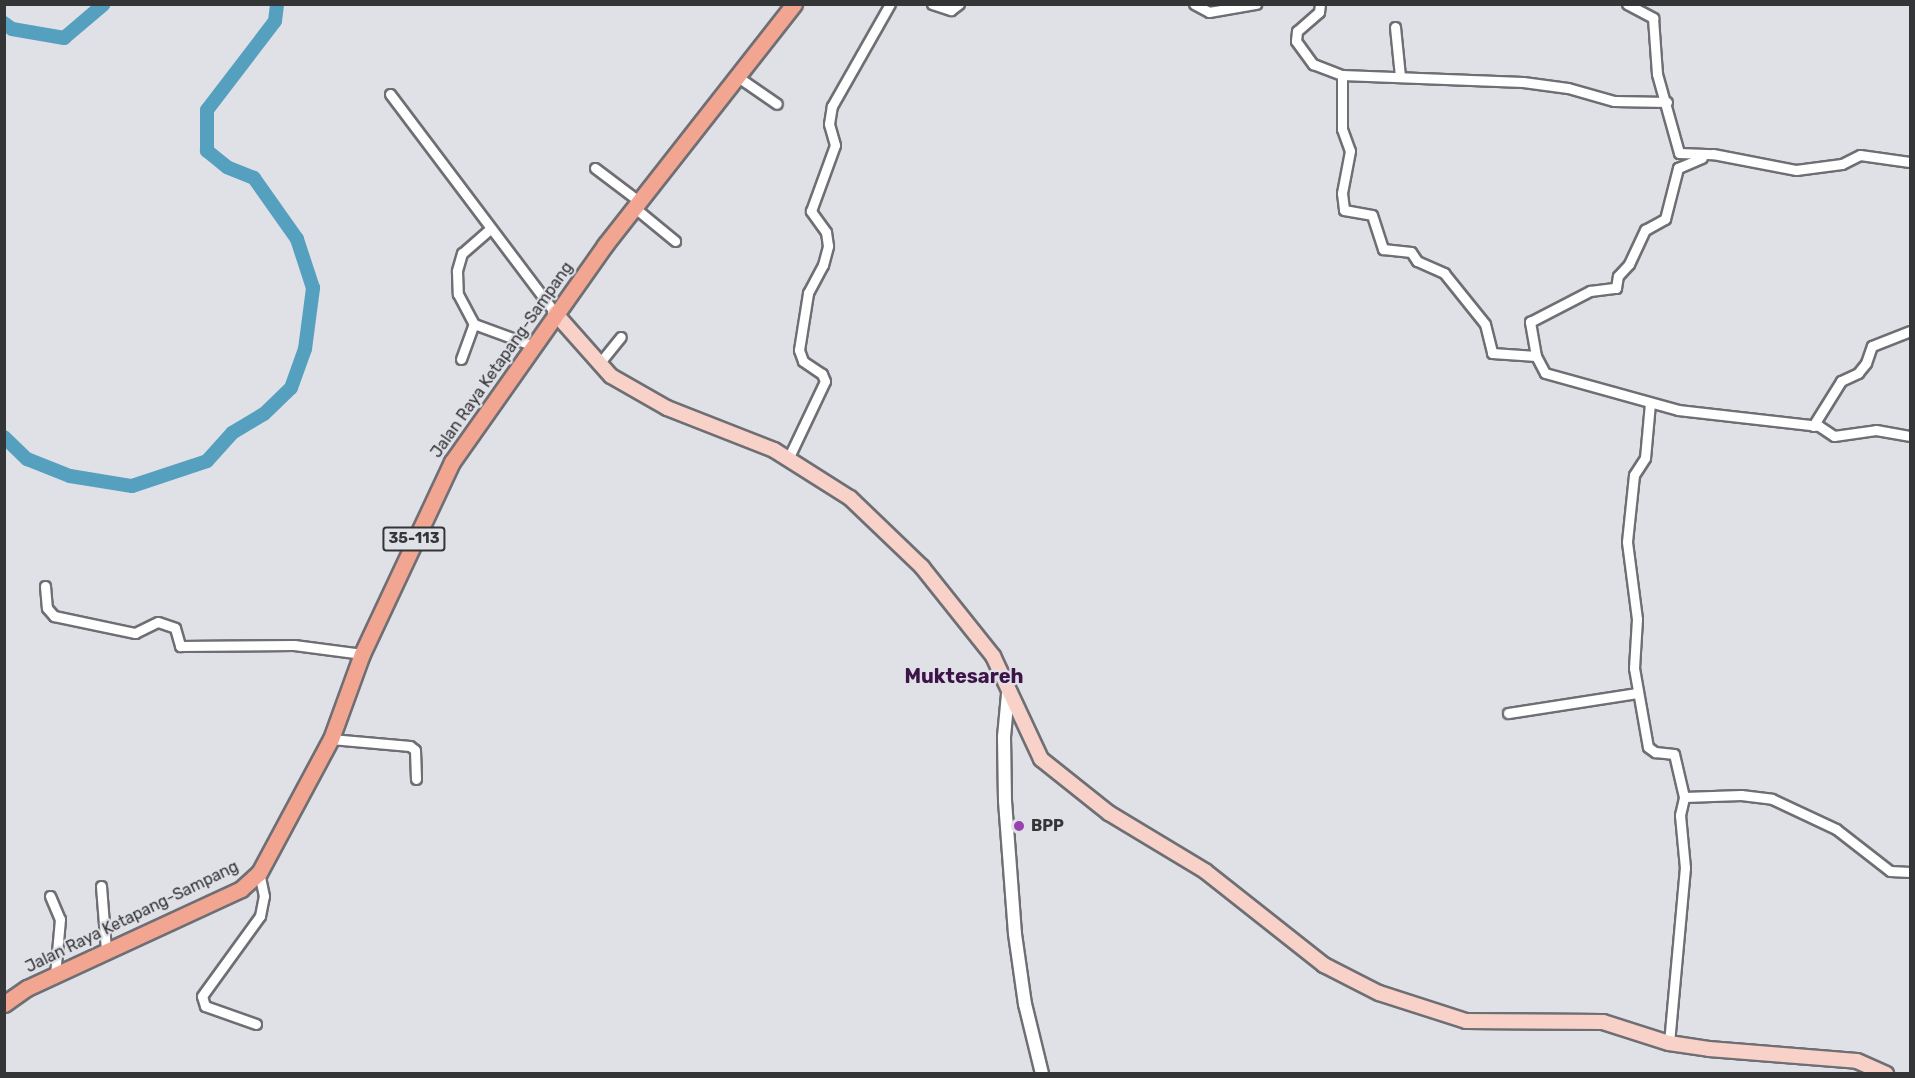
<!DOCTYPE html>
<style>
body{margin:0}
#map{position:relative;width:1915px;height:1078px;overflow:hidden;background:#dfe1e7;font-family:Rubik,sans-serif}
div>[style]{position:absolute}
.river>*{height:14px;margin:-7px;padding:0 7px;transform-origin:7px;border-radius:7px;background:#56a0bf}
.roads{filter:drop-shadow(2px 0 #6e6f74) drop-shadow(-2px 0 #6e6f74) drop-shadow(0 2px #6e6f74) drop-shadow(0 -2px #6e6f74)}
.minor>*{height:9px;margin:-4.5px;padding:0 4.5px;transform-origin:4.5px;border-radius:4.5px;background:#fff}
.tertiary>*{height:12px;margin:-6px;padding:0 6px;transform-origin:6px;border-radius:6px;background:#fff}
.secondary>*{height:14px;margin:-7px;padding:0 7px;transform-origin:7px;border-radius:7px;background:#f8d2c8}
.primary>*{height:15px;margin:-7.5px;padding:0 7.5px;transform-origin:7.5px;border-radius:7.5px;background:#f2a691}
.dots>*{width:16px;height:16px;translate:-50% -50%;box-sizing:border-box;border:3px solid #dfe1e7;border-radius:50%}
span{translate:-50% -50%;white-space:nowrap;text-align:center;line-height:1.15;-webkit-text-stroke:4.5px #dfe1e7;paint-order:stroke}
.shield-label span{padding:2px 4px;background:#dfe1e7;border:2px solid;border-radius:4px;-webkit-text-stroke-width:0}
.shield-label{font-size:15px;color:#343537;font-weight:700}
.street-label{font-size:16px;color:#343537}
.poi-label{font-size:16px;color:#343537;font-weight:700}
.left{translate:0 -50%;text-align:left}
.quarter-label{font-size:20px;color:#3d1448;font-weight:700}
.frame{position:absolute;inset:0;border:6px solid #343537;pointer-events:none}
</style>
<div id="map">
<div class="river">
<i style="left:4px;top:23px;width:10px;rotate:37deg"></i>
<i style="left:12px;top:29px;width:53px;rotate:9.8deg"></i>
<i style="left:64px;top:38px;width:52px;rotate:-40.4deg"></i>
<i style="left:4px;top:437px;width:32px;rotate:44deg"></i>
<i style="left:27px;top:459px;width:46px;rotate:21.6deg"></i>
<i style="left:70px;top:476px;width:63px;rotate:9.2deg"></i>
<i style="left:132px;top:486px;width:79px;rotate:-18.4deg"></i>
<i style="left:207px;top:461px;width:38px;rotate:-48deg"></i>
<i style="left:232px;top:433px;width:37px;rotate:-31deg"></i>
<i style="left:264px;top:414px;width:37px;rotate:-44deg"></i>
<i style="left:291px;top:388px;width:41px;rotate:-70.3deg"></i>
<i style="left:305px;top:349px;width:62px;rotate:-82.5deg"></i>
<i style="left:313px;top:288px;width:52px;rotate:-108.1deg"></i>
<i style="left:297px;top:239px;width:75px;rotate:-125.2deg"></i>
<i style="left:254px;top:178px;width:29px;rotate:-158deg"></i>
<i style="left:227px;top:167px;width:26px;rotate:-141deg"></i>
<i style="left:207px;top:151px;width:41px;rotate:-90deg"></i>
<i style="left:207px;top:110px;width:112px;rotate:-52.6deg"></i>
<i style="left:275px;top:21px;width:17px;rotate:-83deg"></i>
</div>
<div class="roads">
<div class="minor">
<i style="left:932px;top:4px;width:20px;rotate:18deg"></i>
<i style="left:951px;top:10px;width:10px;rotate:-37deg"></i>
<i style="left:1194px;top:4px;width:17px;rotate:28deg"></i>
<i style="left:1209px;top:12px;width:48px;rotate:-9.7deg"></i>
<i style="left:1320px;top:4px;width:8px;rotate:97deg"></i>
<i style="left:1319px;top:12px;width:29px;rotate:139deg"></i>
<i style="left:1297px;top:31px;width:10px;rotate:96deg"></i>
<i style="left:1296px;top:41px;width:29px;rotate:54deg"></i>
<i style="left:1313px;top:64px;width:31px;rotate:21deg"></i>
<i style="left:1342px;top:75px;width:181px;rotate:2.2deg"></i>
<i style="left:1523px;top:82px;width:45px;rotate:7.6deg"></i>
<i style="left:1568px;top:88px;width:48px;rotate:15.8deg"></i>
<i style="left:1614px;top:101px;width:53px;rotate:1.1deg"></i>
<i style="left:1627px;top:4px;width:30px;rotate:28deg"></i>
<i style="left:1653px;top:18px;width:56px;rotate:85.9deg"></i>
<i style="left:1657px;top:74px;width:82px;rotate:74.4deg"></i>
<i style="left:1679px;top:153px;width:34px;rotate:2deg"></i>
<i style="left:1713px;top:154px;width:85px;rotate:10.9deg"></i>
<i style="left:1796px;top:170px;width:46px;rotate:-7.4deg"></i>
<i style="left:1842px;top:164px;width:20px;rotate:-27deg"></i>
<i style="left:1860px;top:155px;width:50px;rotate:8deg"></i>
<i style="left:1395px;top:27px;width:49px;rotate:84.2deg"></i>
<i style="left:1342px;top:75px;width:54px;rotate:90deg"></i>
<i style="left:1342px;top:129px;width:23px;rotate:70deg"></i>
<i style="left:1350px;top:151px;width:43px;rotate:100.8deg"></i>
<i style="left:1342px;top:193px;width:17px;rotate:83deg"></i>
<i style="left:1344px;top:210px;width:28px;rotate:10deg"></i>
<i style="left:1372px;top:215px;width:36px;rotate:72deg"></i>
<i style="left:1383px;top:249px;width:28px;rotate:6deg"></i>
<i style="left:1411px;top:252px;width:11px;rotate:56deg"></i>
<i style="left:1417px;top:261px;width:30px;rotate:24deg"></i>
<i style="left:1444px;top:273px;width:65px;rotate:51.2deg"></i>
<i style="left:1485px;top:324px;width:30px;rotate:76deg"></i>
<i style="left:1492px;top:353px;width:44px;rotate:3.9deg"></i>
<i style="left:1536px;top:356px;width:19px;rotate:62deg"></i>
<i style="left:1545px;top:373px;width:138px;rotate:15.5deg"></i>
<i style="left:1678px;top:410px;width:142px;rotate:6.5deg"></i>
<i style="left:1819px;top:426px;width:18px;rotate:34deg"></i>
<i style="left:1834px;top:436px;width:42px;rotate:-8.1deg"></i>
<i style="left:1876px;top:430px;width:35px;rotate:10deg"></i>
<i style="left:738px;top:77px;width:47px;rotate:34.7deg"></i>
<i style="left:390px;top:94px;width:274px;rotate:53deg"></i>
<i style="left:595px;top:168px;width:56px;rotate:37.1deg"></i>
<i style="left:635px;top:208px;width:52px;rotate:39.5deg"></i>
<i style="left:490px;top:229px;width:37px;rotate:139deg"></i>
<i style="left:462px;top:253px;width:19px;rotate:106deg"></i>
<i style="left:457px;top:271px;width:23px;rotate:88deg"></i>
<i style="left:458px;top:294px;width:34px;rotate:62deg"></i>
<i style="left:474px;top:324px;width:61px;rotate:20.2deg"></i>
<i style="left:1536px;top:356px;width:35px;rotate:-100deg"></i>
<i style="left:1530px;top:322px;width:68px;rotate:-27.3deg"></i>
<i style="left:1590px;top:291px;width:26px;rotate:-7deg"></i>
<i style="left:1616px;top:288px;width:12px;rotate:-81deg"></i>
<i style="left:1618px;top:276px;width:16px;rotate:-47deg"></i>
<i style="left:1629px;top:264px;width:38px;rotate:-65deg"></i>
<i style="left:1645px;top:230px;width:23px;rotate:-29deg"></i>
<i style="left:1665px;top:219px;width:53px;rotate:-75.7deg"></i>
<i style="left:1678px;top:168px;width:26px;rotate:-23deg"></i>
<i style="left:461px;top:359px;width:37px;rotate:-70deg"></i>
<i style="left:598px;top:365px;width:36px;rotate:-51deg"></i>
<i style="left:1650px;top:403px;width:55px;rotate:95.2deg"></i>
<i style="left:1645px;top:458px;width:20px;rotate:123deg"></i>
<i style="left:1634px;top:475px;width:67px;rotate:96deg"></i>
<i style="left:1627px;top:542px;width:78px;rotate:82.6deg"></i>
<i style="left:1637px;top:619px;width:49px;rotate:93.5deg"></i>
<i style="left:1634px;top:668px;width:80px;rotate:80deg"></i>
<i style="left:1648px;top:747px;width:9px;rotate:36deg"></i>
<i style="left:1655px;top:752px;width:19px;rotate:6deg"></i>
<i style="left:1674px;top:754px;width:44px;rotate:76.9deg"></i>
<i style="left:1684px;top:797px;width:57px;rotate:-2deg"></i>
<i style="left:1741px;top:795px;width:31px;rotate:7deg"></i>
<i style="left:1772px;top:799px;width:71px;rotate:25.1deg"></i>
<i style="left:1836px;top:829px;width:68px;rotate:37.9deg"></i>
<i style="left:1890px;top:871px;width:20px;rotate:3deg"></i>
<i style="left:1813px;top:426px;width:53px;rotate:-58.1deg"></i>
<i style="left:1841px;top:381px;width:19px;rotate:-25deg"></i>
<i style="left:1858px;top:373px;width:13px;rotate:-51deg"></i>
<i style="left:1866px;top:363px;width:18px;rotate:-71deg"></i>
<i style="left:1872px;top:346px;width:41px;rotate:-21.5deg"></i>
<i style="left:788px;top:459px;width:86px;rotate:-64.6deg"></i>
<i style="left:825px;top:381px;width:8px;rotate:-113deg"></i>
<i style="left:822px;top:374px;width:23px;rotate:-146deg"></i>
<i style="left:803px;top:361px;width:12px;rotate:-110deg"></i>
<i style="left:799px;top:350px;width:58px;rotate:-81deg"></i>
<i style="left:808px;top:293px;width:32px;rotate:-62deg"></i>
<i style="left:823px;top:265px;width:20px;rotate:-75deg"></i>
<i style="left:828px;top:246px;width:14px;rotate:-98deg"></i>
<i style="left:826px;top:232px;width:26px;rotate:-126deg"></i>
<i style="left:811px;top:211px;width:70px;rotate:-70deg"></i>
<i style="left:835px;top:145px;width:22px;rotate:-106deg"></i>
<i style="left:829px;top:124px;width:18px;rotate:-81deg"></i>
<i style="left:832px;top:106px;width:117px;rotate:-60.4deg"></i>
<i style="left:45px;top:586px;width:22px;rotate:85deg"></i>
<i style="left:47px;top:608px;width:11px;rotate:49deg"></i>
<i style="left:54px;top:616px;width:83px;rotate:11.9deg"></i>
<i style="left:135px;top:633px;width:25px;rotate:-26deg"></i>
<i style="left:158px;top:622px;width:18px;rotate:19deg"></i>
<i style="left:175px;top:628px;width:19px;rotate:74deg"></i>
<i style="left:180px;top:646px;width:114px;rotate:-0.5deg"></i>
<i style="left:294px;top:645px;width:69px;rotate:7.5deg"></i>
<i style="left:1508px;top:713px;width:131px;rotate:-8.8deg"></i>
<i style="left:331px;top:739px;width:79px;rotate:5.1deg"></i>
<i style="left:410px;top:746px;width:6px;rotate:39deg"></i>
<i style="left:415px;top:750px;width:29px;rotate:88deg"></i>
<i style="left:101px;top:886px;width:64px;rotate:85.5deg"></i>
<i style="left:50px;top:896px;width:25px;rotate:67deg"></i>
<i style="left:60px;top:919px;width:56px;rotate:95.1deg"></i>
<i style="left:256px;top:1024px;width:54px;rotate:-160.6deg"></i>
<i style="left:205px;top:1006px;width:10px;rotate:-107deg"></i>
<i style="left:202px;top:996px;width:99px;rotate:-54.1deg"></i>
<i style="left:260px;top:916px;width:20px;rotate:-79deg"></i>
<i style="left:264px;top:896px;width:24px;rotate:-102deg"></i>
<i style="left:1669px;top:1043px;width:176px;rotate:-84.8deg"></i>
<i style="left:1685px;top:868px;width:53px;rotate:-95.4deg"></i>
<i style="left:1680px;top:815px;width:18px;rotate:-77deg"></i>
</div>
<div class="tertiary">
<i style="left:1008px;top:694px;width:43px;rotate:95.3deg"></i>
<i style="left:1004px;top:737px;width:64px;rotate:89.1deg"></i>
<i style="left:1005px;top:801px;width:133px;rotate:85.7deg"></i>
<i style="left:1015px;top:934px;width:71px;rotate:81.9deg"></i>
<i style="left:1025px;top:1004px;width:72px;rotate:76.3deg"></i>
</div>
<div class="secondary">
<i style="left:555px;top:313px;width:84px;rotate:48.4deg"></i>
<i style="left:611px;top:376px;width:64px;rotate:29.7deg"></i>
<i style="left:667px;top:408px;width:115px;rotate:21.4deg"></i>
<i style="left:774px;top:450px;width:90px;rotate:32.3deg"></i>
<i style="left:850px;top:498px;width:100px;rotate:43.8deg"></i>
<i style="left:922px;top:567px;width:114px;rotate:51.4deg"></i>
<i style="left:993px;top:656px;width:114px;rotate:65deg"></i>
<i style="left:1041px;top:759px;width:87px;rotate:38.5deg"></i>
<i style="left:1109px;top:813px;width:112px;rotate:31.1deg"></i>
<i style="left:1205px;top:871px;width:152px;rotate:38.3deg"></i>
<i style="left:1324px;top:965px;width:62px;rotate:27deg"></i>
<i style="left:1379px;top:993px;width:91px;rotate:17.8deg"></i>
<i style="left:1466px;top:1021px;width:137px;rotate:0.4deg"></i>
<i style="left:1603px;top:1022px;width:69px;rotate:17.7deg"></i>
<i style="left:1669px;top:1043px;width:40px;rotate:8.5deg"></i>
<i style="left:1709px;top:1049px;width:148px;rotate:4.6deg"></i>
<i style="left:1857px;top:1061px;width:32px;rotate:24deg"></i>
</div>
<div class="primary">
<i style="left:4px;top:1004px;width:28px;rotate:-35deg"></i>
<i style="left:27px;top:988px;width:236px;rotate:-24.8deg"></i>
<i style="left:241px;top:889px;width:24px;rotate:-42deg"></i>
<i style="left:259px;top:873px;width:152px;rotate:-61.8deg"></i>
<i style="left:331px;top:739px;width:90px;rotate:-70deg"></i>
<i style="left:362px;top:654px;width:212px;rotate:-64.9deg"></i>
<i style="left:452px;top:462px;width:266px;rotate:-54.8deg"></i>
<i style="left:605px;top:245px;width:306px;rotate:-51.9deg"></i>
</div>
</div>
<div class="dots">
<i style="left:1019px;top:826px;background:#9842b0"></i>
</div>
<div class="shield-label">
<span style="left:414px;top:539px">35-113</span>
</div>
<div class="street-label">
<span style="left:502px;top:360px;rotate:-55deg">Jalan Raya Ketapang-Sampang</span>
<span style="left:132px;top:917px;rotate:-26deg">Jalan Raya Ketapang-Sampang</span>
</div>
<div class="poi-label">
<span class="left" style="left:1031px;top:826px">BPP</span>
</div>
<div class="quarter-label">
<span style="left:964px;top:676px">Muktesareh</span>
</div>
<div class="frame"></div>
</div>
